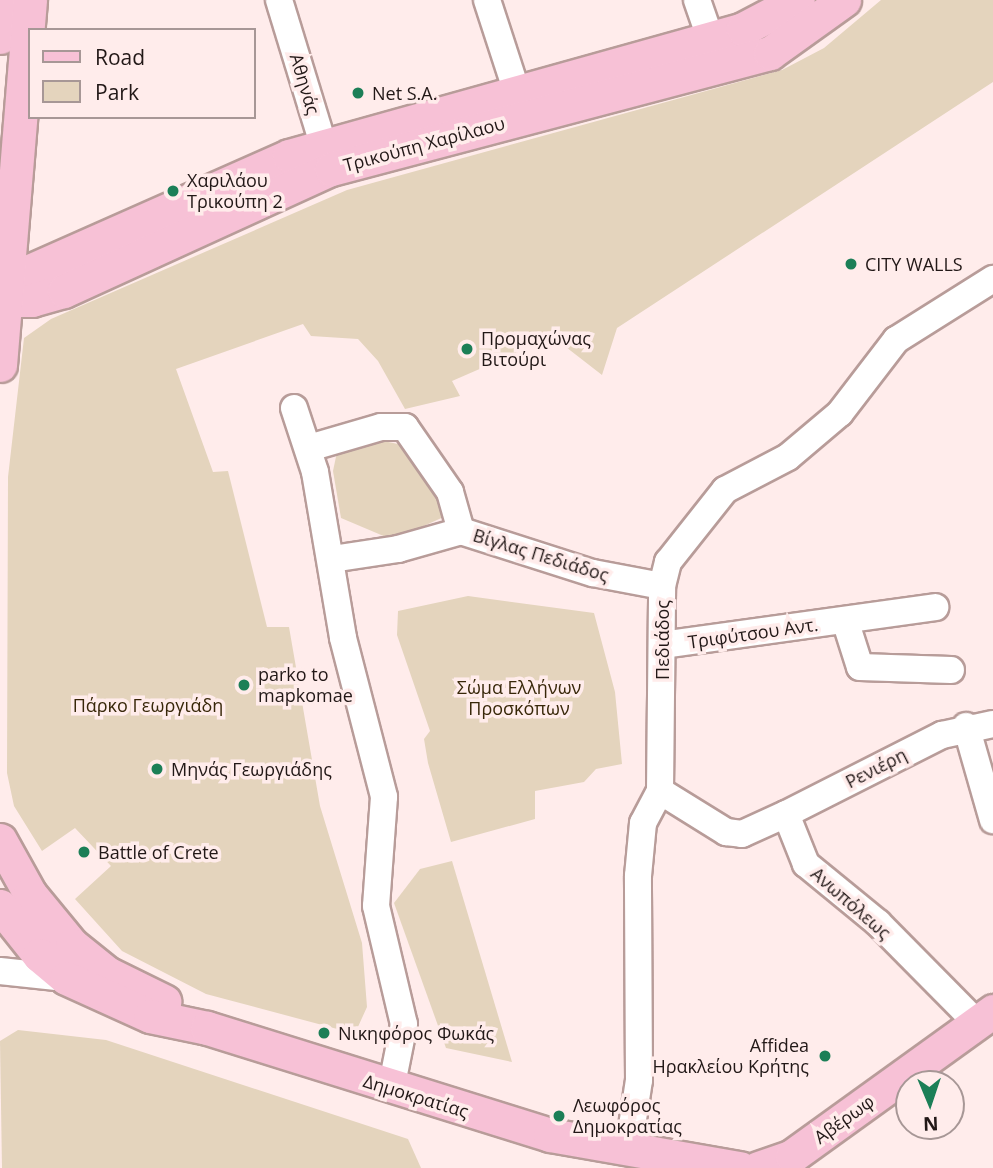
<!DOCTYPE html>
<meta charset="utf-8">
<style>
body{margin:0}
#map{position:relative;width:993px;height:1168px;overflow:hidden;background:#ffeceb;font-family:"Open Sans",sans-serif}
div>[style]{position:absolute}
.green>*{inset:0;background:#e4d4bd}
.roads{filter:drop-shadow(2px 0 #b89c99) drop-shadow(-2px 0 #b89c99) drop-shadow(0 2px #b89c99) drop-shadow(0 -2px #b89c99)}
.minor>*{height:26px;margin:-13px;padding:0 13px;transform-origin:13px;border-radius:13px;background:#fff}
.major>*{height:33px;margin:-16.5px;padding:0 16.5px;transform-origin:16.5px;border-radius:16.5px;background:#f7c1d6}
.dots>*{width:19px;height:19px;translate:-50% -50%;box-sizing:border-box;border:4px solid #ffeceb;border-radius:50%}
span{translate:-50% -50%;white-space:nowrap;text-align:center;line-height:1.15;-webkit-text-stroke:7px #ffeceb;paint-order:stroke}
.street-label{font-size:18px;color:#221817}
.poi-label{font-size:18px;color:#221817}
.left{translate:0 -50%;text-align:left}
.right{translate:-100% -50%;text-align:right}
.park-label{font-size:18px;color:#382709}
.legend{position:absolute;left:28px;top:28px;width:228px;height:91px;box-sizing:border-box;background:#ffeceb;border:2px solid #a79796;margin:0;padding:9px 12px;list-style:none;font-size:21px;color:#221817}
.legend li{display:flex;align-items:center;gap:14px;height:35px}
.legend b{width:35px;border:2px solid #a79796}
.north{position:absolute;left:895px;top:1070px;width:70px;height:70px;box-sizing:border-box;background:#ffeceb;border:2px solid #a79796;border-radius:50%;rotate:178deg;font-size:19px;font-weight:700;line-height:28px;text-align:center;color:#221817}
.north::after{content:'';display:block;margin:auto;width:24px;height:32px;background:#1c7f57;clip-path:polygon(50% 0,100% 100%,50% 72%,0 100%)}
</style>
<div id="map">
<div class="green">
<i style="clip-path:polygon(881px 0,993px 0,993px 82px,617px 328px,602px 375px,553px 337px,452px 381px,460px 396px,405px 409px,378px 361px,358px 339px,311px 336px,303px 324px,176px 369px,213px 472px,228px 471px,267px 627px,289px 627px,320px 806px,362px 943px,367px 1007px,357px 1029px,341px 1030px,206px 994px,122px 951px,75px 899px,111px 866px,75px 828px,42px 851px,14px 806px,7px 773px,8px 477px,24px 338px,51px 319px,347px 190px,782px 70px,824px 48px)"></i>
<i style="clip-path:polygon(373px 439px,398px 444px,414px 456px,448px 515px,393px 540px,341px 518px,333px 471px,337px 452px)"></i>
<i style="clip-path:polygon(468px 596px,594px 613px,615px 692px,622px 764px,596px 769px,584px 782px,535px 791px,535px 819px,451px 842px,428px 763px,424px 739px,430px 731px,397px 635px,398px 611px)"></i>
<i style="clip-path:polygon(452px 861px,512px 1062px,446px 1048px,394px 903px,420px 869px)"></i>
<i style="clip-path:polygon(18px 1030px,106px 1040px,408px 1139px,421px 1168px,2px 1168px,0 1041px)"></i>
</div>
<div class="roads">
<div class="minor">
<i style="left:279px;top:0;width:171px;rotate:73deg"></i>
<i style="left:487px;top:0;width:114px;rotate:72deg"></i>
<i style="left:697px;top:0;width:58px;rotate:70.9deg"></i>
<i style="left:294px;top:408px;width:67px;rotate:71.8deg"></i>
<i style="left:315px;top:472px;width:168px;rotate:80.4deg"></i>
<i style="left:343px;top:638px;width:164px;rotate:75.5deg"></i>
<i style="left:384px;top:797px;width:109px;rotate:94.2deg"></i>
<i style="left:376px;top:906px;width:121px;rotate:76.7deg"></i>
<i style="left:404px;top:1024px;width:66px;rotate:101.3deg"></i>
<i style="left:309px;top:448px;width:75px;rotate:-16.3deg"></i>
<i style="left:381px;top:427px;width:24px"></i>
<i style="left:405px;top:427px;width:79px;rotate:55.3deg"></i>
<i style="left:450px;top:492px;width:41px;rotate:74.2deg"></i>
<i style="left:332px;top:559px;width:67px;rotate:-8.6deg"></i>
<i style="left:398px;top:549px;width:66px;rotate:-15.9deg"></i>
<i style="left:461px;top:531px;width:139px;rotate:17.7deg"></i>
<i style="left:593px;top:573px;width:70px;rotate:10.7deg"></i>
<i style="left:845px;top:620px;width:49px;rotate:72.3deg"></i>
<i style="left:860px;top:667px;width:91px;rotate:1.9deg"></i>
<i style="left:662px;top:645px;width:276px;rotate:-7.9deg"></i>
<i style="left:966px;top:726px;width:98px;rotate:74deg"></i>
<i style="left:660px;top:791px;width:78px;rotate:31.8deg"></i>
<i style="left:726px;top:832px;width:16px;rotate:7deg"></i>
<i style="left:742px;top:834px;width:48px;rotate:-24.4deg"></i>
<i style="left:786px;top:814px;width:54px;rotate:68.2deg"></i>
<i style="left:806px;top:864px;width:93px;rotate:39.3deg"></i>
<i style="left:878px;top:923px;width:139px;rotate:45.3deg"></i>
<i style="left:786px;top:814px;width:175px;rotate:-26.9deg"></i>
<i style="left:942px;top:735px;width:52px;rotate:-12.2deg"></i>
<i style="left:0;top:971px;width:66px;rotate:6.1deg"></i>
<i style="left:628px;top:1152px;width:73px;rotate:-81.3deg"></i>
<i style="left:639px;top:1080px;width:204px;rotate:-90.3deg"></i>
<i style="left:638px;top:876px;width:53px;rotate:-84.6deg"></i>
<i style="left:643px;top:823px;width:36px;rotate:-62deg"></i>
<i style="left:660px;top:791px;width:205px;rotate:-89.4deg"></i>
<i style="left:662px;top:586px;width:25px;rotate:-76deg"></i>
<i style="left:668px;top:562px;width:92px;rotate:-51.6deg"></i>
<i style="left:725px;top:490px;width:71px;rotate:-27.6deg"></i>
<i style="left:788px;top:457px;width:68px;rotate:-40.2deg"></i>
<i style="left:840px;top:413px;width:92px;rotate:-52.5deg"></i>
<i style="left:896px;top:340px;width:115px;rotate:-32.2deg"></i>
</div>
<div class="major">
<i style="left:0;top:37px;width:37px;rotate:-85deg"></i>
<i style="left:0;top:284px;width:316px;rotate:-23.9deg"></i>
<i style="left:289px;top:156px;width:471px;rotate:-15.6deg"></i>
<i style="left:743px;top:29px;width:62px;rotate:-27.8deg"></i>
<i style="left:0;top:300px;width:32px"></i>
<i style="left:32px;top:300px;width:33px;rotate:-16deg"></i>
<i style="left:64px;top:291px;width:294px;rotate:-24.6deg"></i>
<i style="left:331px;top:169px;width:454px;rotate:-14.8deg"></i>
<i style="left:770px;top:53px;width:91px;rotate:-35.6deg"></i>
<i style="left:0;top:365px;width:366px;rotate:-85.3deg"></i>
<i style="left:0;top:840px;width:62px;rotate:60.9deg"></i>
<i style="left:30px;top:894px;width:66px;rotate:50.5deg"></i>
<i style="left:72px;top:945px;width:45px;rotate:38.7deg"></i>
<i style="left:107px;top:973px;width:64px;rotate:26.2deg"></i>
<i style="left:0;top:906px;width:63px;rotate:51.5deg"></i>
<i style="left:39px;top:955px;width:35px;rotate:40deg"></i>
<i style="left:66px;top:978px;width:92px;rotate:24.3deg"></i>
<i style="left:150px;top:1016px;width:58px;rotate:11.9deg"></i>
<i style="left:207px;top:1028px;width:359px;rotate:17.3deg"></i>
<i style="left:550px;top:1135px;width:193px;rotate:9.9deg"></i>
<i style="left:758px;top:1168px;width:36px;rotate:-19deg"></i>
<i style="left:792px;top:1156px;width:248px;rotate:-35.8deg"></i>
</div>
</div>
<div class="dots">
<i style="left:358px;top:93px;background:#1c7f57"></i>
<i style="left:173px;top:191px;background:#1c7f57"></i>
<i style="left:851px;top:264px;background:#1c7f57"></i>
<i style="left:467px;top:349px;background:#1c7f57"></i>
<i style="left:244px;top:685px;background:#1c7f57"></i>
<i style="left:157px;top:769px;background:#1c7f57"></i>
<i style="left:84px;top:852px;background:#1c7f57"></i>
<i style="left:324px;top:1033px;background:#1c7f57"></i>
<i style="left:825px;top:1056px;background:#1c7f57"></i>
<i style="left:559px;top:1116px;background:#1c7f57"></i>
</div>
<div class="street-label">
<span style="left:305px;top:84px;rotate:73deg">Αθηνάς</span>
<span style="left:424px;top:144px;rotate:-15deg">Τρικούπη Χαρίλαου</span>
<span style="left:541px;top:555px;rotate:17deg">Βίγλας Πεδιάδος</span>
<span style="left:753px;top:633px;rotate:-8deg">Τριφύτσου Αντ.</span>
<span style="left:662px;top:640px;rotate:-90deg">Πεδιάδος</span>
<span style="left:876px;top:768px;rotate:-27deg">Ρενιέρη</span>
<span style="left:851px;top:903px;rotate:41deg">Ανωπόλεως</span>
<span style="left:416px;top:1096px;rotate:17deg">Δημοκρατίας</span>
<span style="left:844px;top:1119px;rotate:-36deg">Αβέρωφ</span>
</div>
<div class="poi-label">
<span class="left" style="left:372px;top:93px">Net S.A.</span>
<span class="left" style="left:187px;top:191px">Χαριλάου<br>Τρικούπη 2</span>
<span class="left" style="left:865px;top:264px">CITY WALLS</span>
<span class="left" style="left:481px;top:349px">Προμαχώνας<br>Βιτούρι</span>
<span class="left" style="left:258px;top:685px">parko to<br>mapkomae</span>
<span class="left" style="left:171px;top:769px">Μηνάς Γεωργιάδης</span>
<span class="left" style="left:98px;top:852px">Battle of Crete</span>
<span class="left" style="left:338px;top:1033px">Νικηφόρος Φωκάς</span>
<span class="right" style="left:809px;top:1056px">Affidea<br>Ηρακλείου Κρήτης</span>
<span class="left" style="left:573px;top:1116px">Λεωφόρος<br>Δημοκρατίας</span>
</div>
<div class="park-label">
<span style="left:519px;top:698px">Σώμα Ελλήνων<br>Προσκόπων</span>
<span style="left:148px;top:705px">Πάρκο Γεωργιάδη</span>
</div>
<ul class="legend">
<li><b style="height:9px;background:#f7c1d6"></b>Road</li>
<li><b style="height:19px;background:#e4d4bd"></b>Park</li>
</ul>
<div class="north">N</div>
</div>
